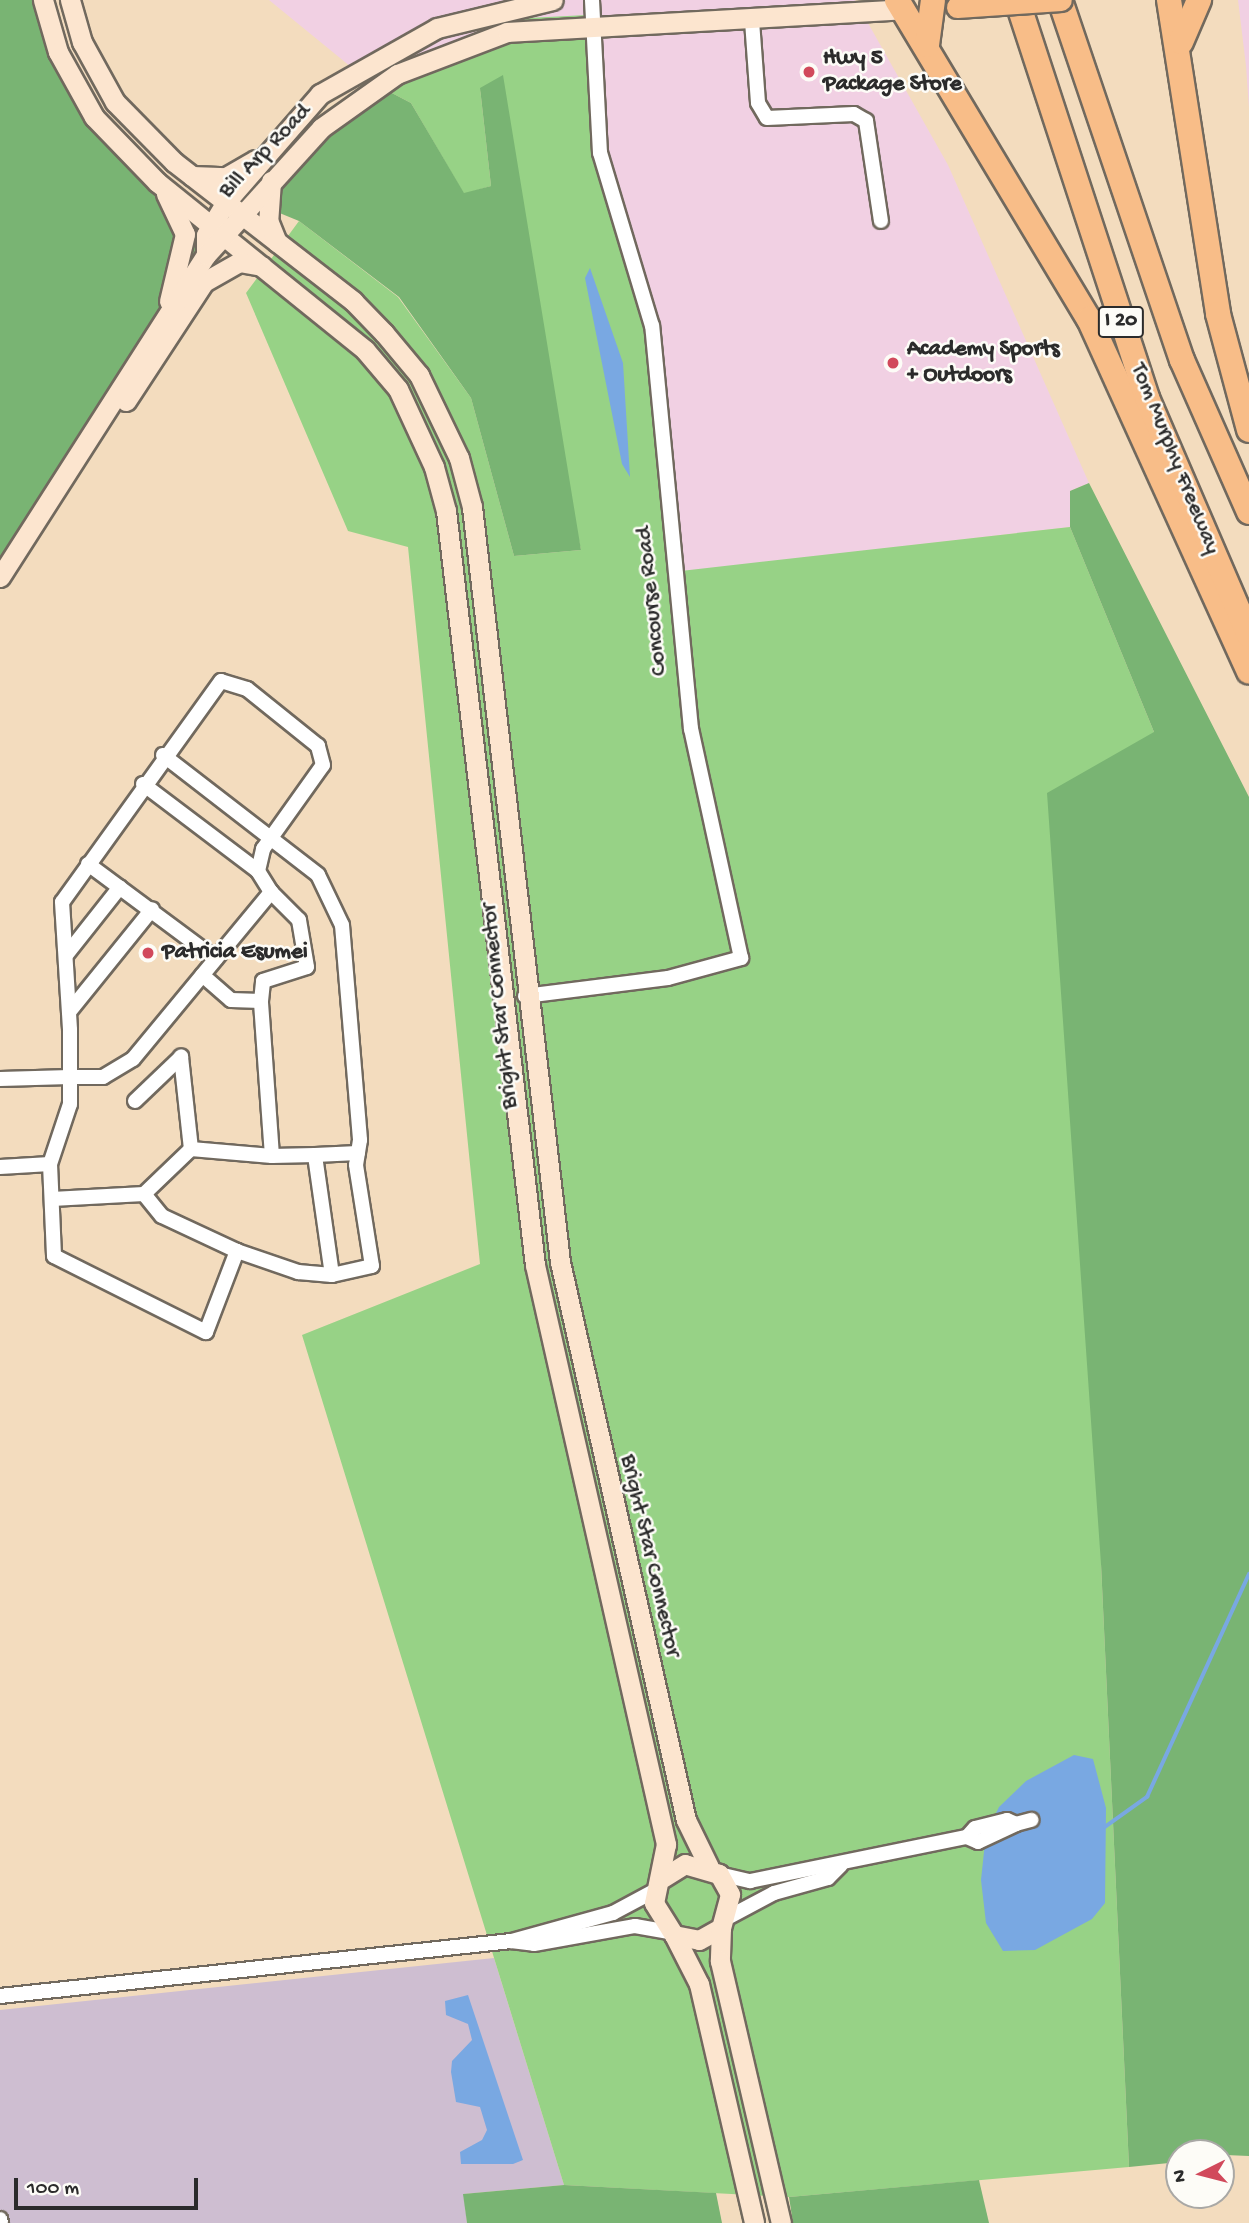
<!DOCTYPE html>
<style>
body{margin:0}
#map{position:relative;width:1249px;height:2223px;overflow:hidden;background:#f3dcbe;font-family:"Gochi Hand",sans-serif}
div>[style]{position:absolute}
.built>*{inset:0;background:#f1d0e3}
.industrial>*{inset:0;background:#cebed1}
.green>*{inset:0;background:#97d286}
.forest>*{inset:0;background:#79b473}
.water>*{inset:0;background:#79a8e2}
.stream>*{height:3.5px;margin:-1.75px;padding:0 1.75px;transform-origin:1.75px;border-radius:1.75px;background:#79a8e2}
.roads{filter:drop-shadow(2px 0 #71695e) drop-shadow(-2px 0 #71695e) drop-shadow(0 2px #71695e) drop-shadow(0 -2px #71695e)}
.street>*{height:14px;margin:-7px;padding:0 7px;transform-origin:7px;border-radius:7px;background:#fff}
.secondary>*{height:19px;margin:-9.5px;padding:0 9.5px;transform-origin:9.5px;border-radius:9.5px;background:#fce5cf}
.highway>*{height:24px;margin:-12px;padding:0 12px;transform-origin:12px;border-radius:12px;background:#f8bd88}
.bridges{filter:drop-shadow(2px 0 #71695e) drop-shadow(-2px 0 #71695e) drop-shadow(0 2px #71695e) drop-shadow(0 -2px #71695e)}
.primary-bridge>*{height:21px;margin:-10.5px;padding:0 10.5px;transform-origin:10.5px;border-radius:10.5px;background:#f8bd88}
.dots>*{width:19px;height:19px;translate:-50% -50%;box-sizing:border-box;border:4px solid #fdfcf7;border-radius:50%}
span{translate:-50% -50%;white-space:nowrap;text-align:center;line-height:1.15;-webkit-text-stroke:5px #fdfcf7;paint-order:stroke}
.shield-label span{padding:2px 5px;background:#fdfcf7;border:2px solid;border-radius:5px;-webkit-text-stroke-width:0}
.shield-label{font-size:21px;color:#2b2b2b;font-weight:700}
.poi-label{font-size:23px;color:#2b2b2b;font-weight:700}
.left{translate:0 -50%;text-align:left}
.street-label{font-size:23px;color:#2b2b2b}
.north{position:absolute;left:1165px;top:2139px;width:70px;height:70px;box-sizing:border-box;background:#fdfcf7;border:2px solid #a9a8a5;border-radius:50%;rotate:264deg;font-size:19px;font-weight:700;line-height:28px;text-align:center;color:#2b2b2b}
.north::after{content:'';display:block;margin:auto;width:24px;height:32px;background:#d1495b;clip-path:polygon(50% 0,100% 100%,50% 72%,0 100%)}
.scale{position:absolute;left:14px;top:2178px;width:184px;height:32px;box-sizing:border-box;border:4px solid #2b2b2b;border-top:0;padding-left:9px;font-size:21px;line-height:24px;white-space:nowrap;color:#2b2b2b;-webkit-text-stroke:5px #fdfcf7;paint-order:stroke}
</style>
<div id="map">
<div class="built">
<i style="clip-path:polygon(269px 0,855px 0,948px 165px,1089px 483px,1070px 491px,1070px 527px,672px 573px,506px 19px,367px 80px)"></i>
<i style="clip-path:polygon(1238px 0,1249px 0,1249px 108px,1246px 66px)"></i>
</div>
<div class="industrial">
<i style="clip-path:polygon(494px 1958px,564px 2185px,464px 2194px,467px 2223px,0 2223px,0 2010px)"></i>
</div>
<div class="green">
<i style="clip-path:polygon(587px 15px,597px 114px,652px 326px,672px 572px,1070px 527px,1154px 732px,1101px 1564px,1129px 2167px,789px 2197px,564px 2185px,302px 1335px,480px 1264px,408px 547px,348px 531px,246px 293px,299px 221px,398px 297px,471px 398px,514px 556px,581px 550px,480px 88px,491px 186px,464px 194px,411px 103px,367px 80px,506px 19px)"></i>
</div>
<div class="forest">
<i style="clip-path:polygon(0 0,43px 0,94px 117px,212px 225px,206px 255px,0 577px)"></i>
<i style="clip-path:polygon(503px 75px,581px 550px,514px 556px,471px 398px,399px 297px,299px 221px,241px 197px,367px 80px,411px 103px,464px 193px,491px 186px,480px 88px)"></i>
<i style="clip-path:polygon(1089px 483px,1249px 797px,1249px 2156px,1179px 2153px,1179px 2162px,1129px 2167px,1101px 1564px,1047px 793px,1154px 732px,1070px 527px,1070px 491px)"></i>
<i style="clip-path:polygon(979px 2180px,989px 2223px,793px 2223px,789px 2197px)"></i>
<i style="clip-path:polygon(564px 2185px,716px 2193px,722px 2223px,467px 2223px,463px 2194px)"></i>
</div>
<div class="water">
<i style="clip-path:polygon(590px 268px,623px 363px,630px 477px,622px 464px,585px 278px)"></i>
<i style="clip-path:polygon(1074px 1755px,1093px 1759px,1106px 1808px,1105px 1903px,1092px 1919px,1035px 1950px,1003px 1951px,986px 1923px,981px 1880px,986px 1833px,999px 1807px,1026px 1781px)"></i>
<i style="clip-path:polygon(468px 1995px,523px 2160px,513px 2164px,461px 2164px,460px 2152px,482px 2140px,487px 2130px,480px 2107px,456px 2102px,451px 2072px,452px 2061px,472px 2040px,468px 2024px,446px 2015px,445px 2001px)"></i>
</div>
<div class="stream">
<i style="left:1105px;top:1827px;width:52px;rotate:-35.5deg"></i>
<i style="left:1147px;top:1797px;width:245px;rotate:-65.4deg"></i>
</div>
<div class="roads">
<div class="street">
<i style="left:752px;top:21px;width:82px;rotate:85.8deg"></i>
<i style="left:758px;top:103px;width:17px;rotate:59deg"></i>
<i style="left:767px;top:118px;width:87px;rotate:-2.6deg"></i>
<i style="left:854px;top:114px;width:14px;rotate:30deg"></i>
<i style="left:866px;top:121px;width:101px;rotate:81.5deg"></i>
<i style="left:163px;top:755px;width:196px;rotate:37.7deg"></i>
<i style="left:318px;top:875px;width:55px;rotate:64.4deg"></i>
<i style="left:342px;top:925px;width:216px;rotate:85.2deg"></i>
<i style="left:360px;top:1140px;width:25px;rotate:99deg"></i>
<i style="left:356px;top:1165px;width:102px;rotate:81deg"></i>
<i style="left:372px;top:1266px;width:41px;rotate:167.3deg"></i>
<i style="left:143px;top:784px;width:144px;rotate:37.1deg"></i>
<i style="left:88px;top:864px;width:159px;rotate:36.6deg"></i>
<i style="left:67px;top:954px;width:85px;rotate:-51.7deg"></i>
<i style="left:525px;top:996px;width:144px;rotate:-7.2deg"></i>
<i style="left:668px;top:978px;width:76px;rotate:-15.3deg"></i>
<i style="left:741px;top:958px;width:234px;rotate:-102.3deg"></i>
<i style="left:691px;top:729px;width:405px;rotate:-95.5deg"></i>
<i style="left:652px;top:326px;width:181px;rotate:-106.7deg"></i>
<i style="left:600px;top:153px;width:153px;rotate:-93deg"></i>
<i style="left:261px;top:1001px;width:20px;rotate:-84deg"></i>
<i style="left:263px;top:981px;width:46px;rotate:-17.7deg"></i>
<i style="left:307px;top:967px;width:48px;rotate:-99.7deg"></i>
<i style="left:299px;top:920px;width:40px;rotate:-135deg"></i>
<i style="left:69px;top:1012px;width:132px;rotate:-51.1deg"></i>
<i style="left:0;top:1079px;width:70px;rotate:-1.6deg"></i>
<i style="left:70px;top:1077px;width:33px"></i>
<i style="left:103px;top:1077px;width:35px;rotate:-31deg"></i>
<i style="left:133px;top:1059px;width:217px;rotate:-50.4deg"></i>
<i style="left:271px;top:892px;width:25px;rotate:-122deg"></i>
<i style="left:258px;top:871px;width:23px;rotate:-77deg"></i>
<i style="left:263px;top:849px;width:103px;rotate:-54.5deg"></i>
<i style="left:323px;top:765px;width:20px;rotate:-105deg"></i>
<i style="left:318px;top:746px;width:91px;rotate:-141.2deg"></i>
<i style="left:247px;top:689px;width:27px;rotate:-163deg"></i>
<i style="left:221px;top:681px;width:272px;rotate:125.7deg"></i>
<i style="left:62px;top:902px;width:128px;rotate:86.4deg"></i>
<i style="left:70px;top:1030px;width:74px;rotate:90deg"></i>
<i style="left:70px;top:1104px;width:63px;rotate:108.4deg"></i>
<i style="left:50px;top:1164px;width:92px;rotate:87.5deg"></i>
<i style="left:54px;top:1256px;width:170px;rotate:26.6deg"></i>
<i style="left:206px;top:1332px;width:87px;rotate:-69.1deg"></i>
<i style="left:237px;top:1251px;width:65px;rotate:19deg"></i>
<i style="left:298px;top:1272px;width:34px;rotate:5deg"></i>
<i style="left:332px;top:1275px;width:121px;rotate:-98.1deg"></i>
<i style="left:315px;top:1155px;width:43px;rotate:178.7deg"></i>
<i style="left:272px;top:1156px;width:155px;rotate:-94.1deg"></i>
<i style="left:261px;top:1001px;width:30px;rotate:-178deg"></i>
<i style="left:231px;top:1000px;width:38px;rotate:-139deg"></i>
<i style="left:135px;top:1101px;width:64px;rotate:-43.7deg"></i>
<i style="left:191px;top:1149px;width:81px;rotate:4.9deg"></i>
<i style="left:315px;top:1155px;width:43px;rotate:-2.7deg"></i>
<i style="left:0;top:1167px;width:50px;rotate:-3.4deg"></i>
<i style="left:144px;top:1194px;width:28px;rotate:51deg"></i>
<i style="left:162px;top:1216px;width:83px;rotate:25deg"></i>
<i style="left:52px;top:1199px;width:92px;rotate:-3.1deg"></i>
<i style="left:144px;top:1194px;width:65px;rotate:-43.8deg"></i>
<i style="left:191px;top:1149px;width:93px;rotate:-96.2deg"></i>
<i style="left:1016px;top:1824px;width:16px;rotate:-15deg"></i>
<i style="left:719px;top:1874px;width:32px;rotate:13deg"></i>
<i style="left:750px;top:1881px;width:221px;rotate:-11.5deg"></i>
<i style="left:967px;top:1837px;width:12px;rotate:24deg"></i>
<i style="left:978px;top:1842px;width:42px;rotate:-25.3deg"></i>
<i style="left:1016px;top:1824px;width:10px;rotate:-156deg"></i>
<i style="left:1007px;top:1820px;width:33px;rotate:166deg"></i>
<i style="left:975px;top:1828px;width:12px;rotate:132deg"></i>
<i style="left:656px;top:1890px;width:49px;rotate:151.9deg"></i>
<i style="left:613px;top:1913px;width:106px;rotate:164.6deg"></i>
<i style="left:511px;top:1941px;width:23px;rotate:7deg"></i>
<i style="left:534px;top:1944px;width:103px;rotate:-10.1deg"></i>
<i style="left:635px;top:1926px;width:36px;rotate:10deg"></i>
<i style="left:727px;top:1918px;width:53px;rotate:-28deg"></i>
<i style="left:774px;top:1893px;width:56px;rotate:-15.5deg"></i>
<i style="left:828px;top:1878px;width:18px;rotate:-45deg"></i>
<i style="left:0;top:1996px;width:514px;rotate:-6.14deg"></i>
<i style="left:0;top:2219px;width:4px;rotate:76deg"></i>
</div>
<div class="secondary">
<i style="left:43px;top:0;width:54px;rotate:73.9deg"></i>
<i style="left:58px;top:52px;width:74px;rotate:61deg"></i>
<i style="left:94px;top:117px;width:91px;rotate:45.9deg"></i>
<i style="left:157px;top:182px;width:267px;rotate:38.9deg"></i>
<i style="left:365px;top:350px;width:51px;rotate:49.8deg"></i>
<i style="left:398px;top:389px;width:86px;rotate:65.2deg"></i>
<i style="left:434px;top:467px;width:46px;rotate:74.7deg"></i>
<i style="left:446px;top:511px;width:759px;rotate:83.27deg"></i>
<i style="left:535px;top:1265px;width:594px;rotate:77.25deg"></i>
<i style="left:666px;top:1844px;width:60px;rotate:101.5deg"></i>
<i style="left:654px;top:1903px;width:38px;rotate:58deg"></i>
<i style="left:674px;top:1935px;width:25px;rotate:11deg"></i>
<i style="left:699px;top:1940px;width:25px;rotate:-29deg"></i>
<i style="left:721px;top:1928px;width:35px;rotate:-75deg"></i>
<i style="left:730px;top:1894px;width:23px;rotate:-119deg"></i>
<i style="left:719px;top:1874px;width:35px;rotate:-164deg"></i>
<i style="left:685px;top:1864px;width:26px;rotate:148deg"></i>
<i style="left:70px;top:0;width:44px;rotate:74.1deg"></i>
<i style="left:82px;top:42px;width:68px;rotate:61.2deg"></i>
<i style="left:115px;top:102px;width:84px;rotate:45.5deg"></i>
<i style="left:174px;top:162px;width:227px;rotate:37.8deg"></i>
<i style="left:353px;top:301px;width:45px;rotate:45.9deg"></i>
<i style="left:384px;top:333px;width:55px;rotate:50.2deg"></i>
<i style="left:419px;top:375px;width:92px;rotate:64.3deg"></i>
<i style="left:459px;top:458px;width:51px;rotate:75.1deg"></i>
<i style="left:472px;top:507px;width:760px;rotate:83.35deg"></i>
<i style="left:560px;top:1262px;width:572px;rotate:77.28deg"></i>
<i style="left:686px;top:1820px;width:52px;rotate:63.9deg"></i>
<i style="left:192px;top:176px;width:34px;rotate:2deg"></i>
<i style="left:226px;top:177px;width:34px;rotate:-30deg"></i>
<i style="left:271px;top:181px;width:39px;rotate:94deg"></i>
<i style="left:268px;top:220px;width:24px;rotate:68deg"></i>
<i style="left:166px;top:194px;width:44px;rotate:64.6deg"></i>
<i style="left:185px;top:234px;width:69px;rotate:103.4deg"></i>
<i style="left:206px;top:255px;width:20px;rotate:-90deg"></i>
<i style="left:206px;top:235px;width:37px;rotate:-59deg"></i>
<i style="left:225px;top:203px;width:145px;rotate:-48.9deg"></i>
<i style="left:320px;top:94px;width:134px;rotate:-29.4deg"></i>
<i style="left:437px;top:28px;width:119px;rotate:-13.6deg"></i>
<i style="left:126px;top:401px;width:142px;rotate:-56.8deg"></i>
<i style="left:204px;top:282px;width:40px;rotate:-29.7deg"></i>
<i style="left:239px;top:262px;width:23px;rotate:10deg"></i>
<i style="left:0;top:577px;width:382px;rotate:-57.4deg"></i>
<i style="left:206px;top:255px;width:171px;rotate:-47.8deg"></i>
<i style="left:321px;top:128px;width:93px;rotate:-35.4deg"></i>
<i style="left:397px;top:74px;width:118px;rotate:-20.9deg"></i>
<i style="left:507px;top:32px;width:396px;rotate:-3.3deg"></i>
<i style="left:721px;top:1928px;width:33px;rotate:92deg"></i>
<i style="left:720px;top:1961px;width:269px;rotate:76.9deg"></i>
<i style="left:674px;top:1935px;width:55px;rotate:63deg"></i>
<i style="left:699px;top:1984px;width:245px;rotate:77deg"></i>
</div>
<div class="highway">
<i style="left:897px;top:0;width:372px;rotate:59deg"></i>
<i style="left:1089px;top:319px;width:387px;rotate:65.6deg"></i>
<i style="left:1017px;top:0;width:419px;rotate:71.9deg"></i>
<i style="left:1147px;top:398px;width:258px;rotate:66.7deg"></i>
<i style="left:1060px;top:0;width:380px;rotate:71.3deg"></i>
<i style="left:1182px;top:360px;width:166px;rotate:66.2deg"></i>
<i style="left:1169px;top:0;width:318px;rotate:81.1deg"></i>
<i style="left:1218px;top:314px;width:120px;rotate:75deg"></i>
<i style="left:1181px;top:42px;width:46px;rotate:-66.8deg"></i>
<i style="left:927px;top:45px;width:45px;rotate:-82.4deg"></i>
</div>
</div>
<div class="bridges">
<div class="primary-bridge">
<i style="left:957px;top:7px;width:104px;rotate:-3.9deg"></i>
</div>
</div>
<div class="dots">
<i style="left:809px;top:72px;background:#d1495b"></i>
<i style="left:893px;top:363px;background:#d1495b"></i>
<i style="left:148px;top:953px;background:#d1495b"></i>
</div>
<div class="shield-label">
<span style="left:1121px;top:322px">I 20</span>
</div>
<div class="poi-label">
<span class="left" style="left:823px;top:72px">Hwy 5<br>Package Store</span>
<span class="left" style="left:907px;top:363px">Academy Sports<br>+ Outdoors</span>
<span class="left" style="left:162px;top:953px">Patricia Esumei</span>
</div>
<div class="street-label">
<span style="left:266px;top:152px;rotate:-46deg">Bill Arp Road</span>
<span style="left:1174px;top:459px;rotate:68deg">Tom Murphy Freeway</span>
<span style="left:653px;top:601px;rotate:-96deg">Concourse Road</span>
<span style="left:501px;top:1006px;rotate:-96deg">Bright Star Connector</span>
<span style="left:649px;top:1556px;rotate:77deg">Bright Star Connector</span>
</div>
<div class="north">N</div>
<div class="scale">100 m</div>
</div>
